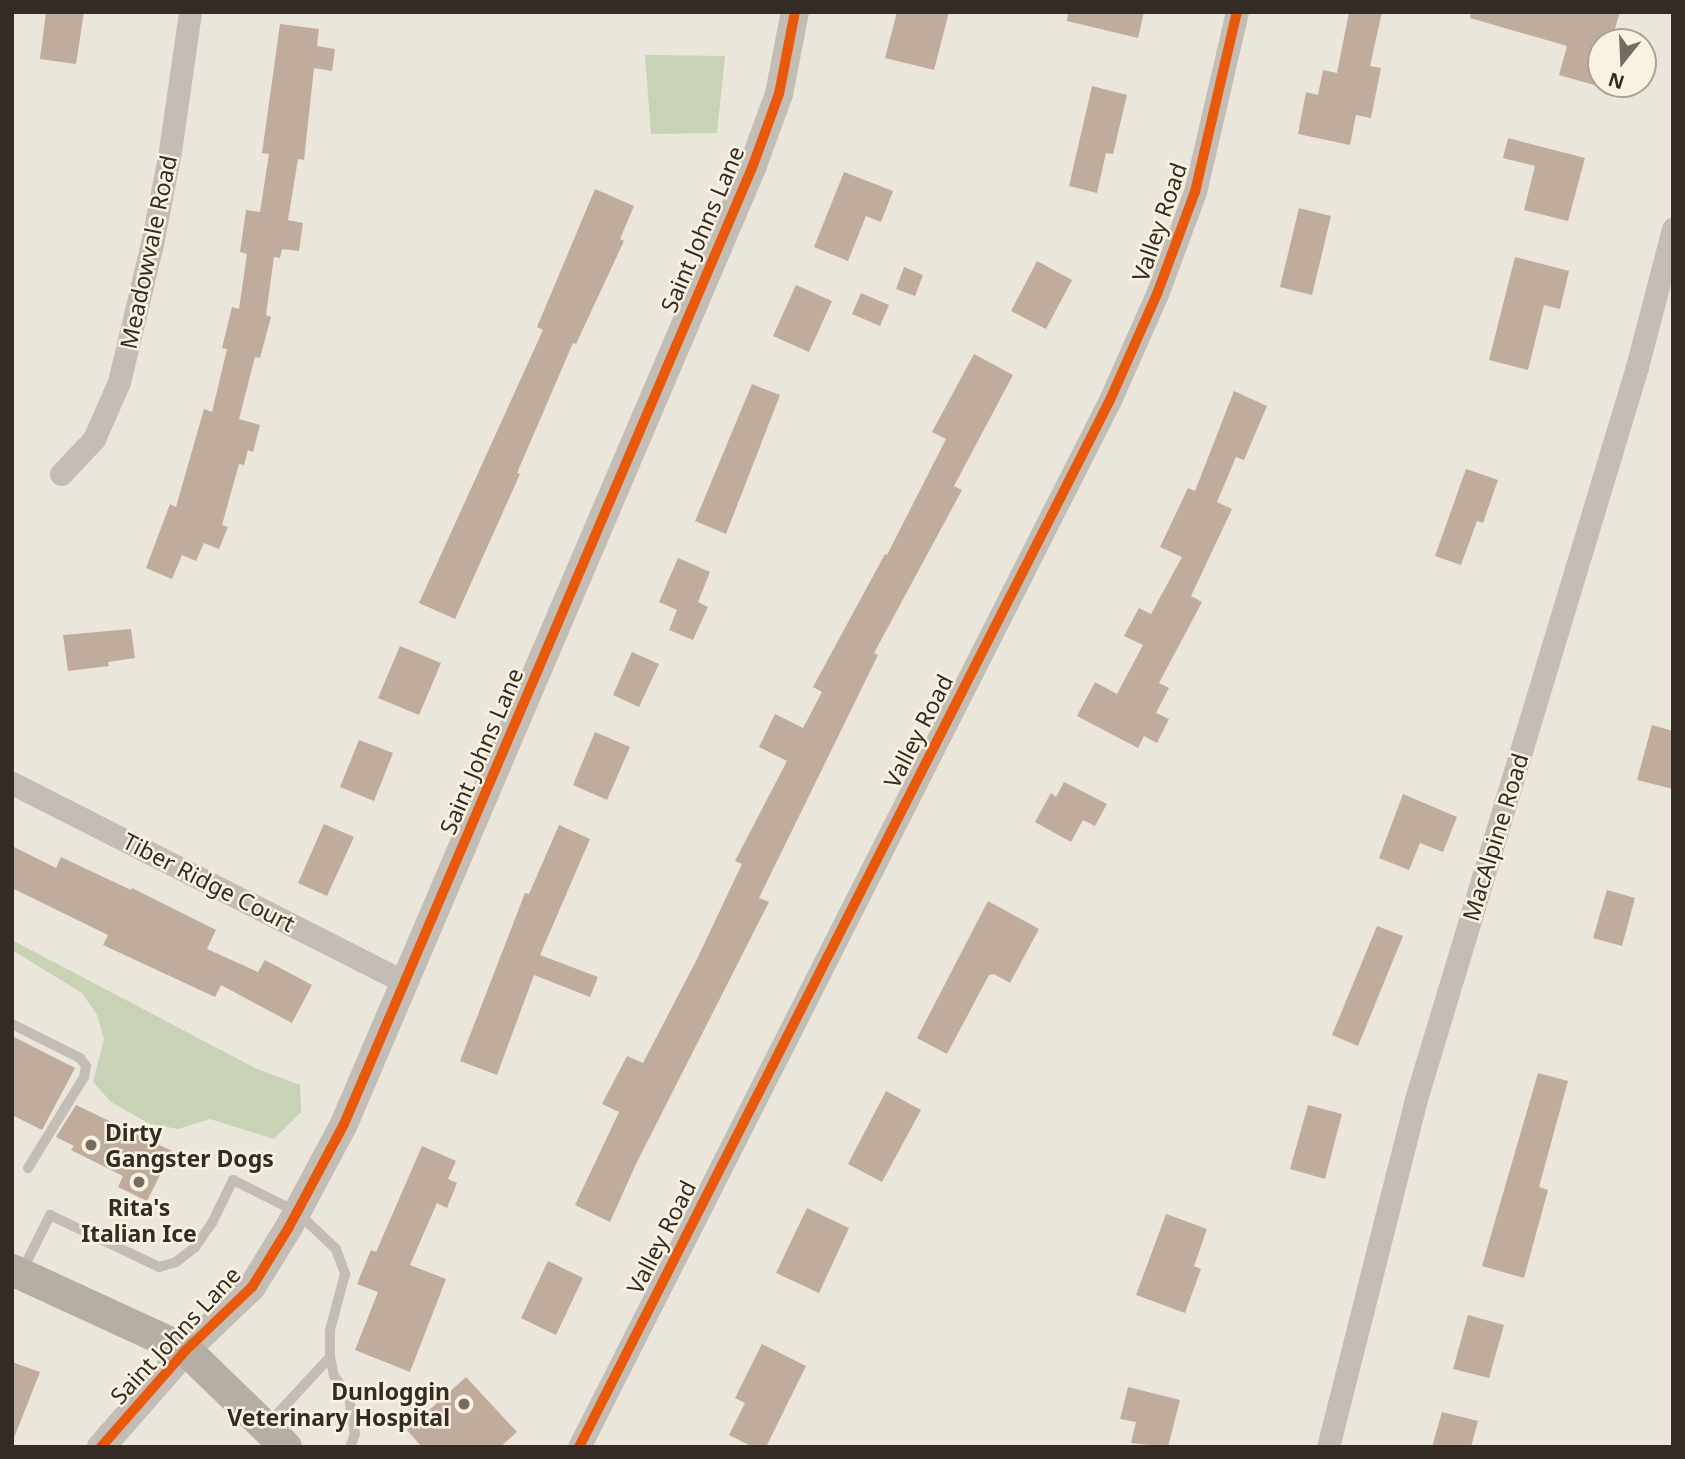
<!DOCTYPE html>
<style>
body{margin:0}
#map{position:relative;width:1685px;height:1459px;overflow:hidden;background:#ebe6db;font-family:"Noto Sans",sans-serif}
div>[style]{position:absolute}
.green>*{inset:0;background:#c8d2b4}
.building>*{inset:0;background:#c0ac9c}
.service>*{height:10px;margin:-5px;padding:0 5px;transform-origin:5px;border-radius:5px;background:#c3bdb5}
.minor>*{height:23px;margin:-11.5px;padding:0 11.5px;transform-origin:11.5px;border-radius:11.5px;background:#c3bdb5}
.tertiary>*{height:28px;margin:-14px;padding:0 14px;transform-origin:14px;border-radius:14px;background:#c3bdb5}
.secondary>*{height:32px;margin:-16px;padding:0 16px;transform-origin:16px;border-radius:16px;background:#b4aea5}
.cycleway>*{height:10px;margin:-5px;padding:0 5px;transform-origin:5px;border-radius:5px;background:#e8590c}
.dots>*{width:19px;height:19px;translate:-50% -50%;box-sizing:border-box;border:4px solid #faf2e0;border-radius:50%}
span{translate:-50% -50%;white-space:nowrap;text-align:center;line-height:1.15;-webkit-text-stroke:5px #faf2e0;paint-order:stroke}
.street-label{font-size:23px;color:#342b24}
.poi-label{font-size:23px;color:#342b24;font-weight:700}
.left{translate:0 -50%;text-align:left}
.right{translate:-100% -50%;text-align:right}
.frame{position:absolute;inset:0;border:14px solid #342b24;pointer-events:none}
.north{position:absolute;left:1587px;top:28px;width:70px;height:70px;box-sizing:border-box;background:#faf2e0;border:2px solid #aba295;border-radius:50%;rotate:198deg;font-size:19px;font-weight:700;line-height:28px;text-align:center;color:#342b24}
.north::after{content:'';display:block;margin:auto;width:24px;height:32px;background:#746c64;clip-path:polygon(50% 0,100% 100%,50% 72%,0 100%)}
</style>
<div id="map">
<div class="green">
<i style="clip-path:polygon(645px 55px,725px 56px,717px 133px,651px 134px)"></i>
<i style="clip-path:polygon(12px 940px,255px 1068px,300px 1085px,301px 1112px,274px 1139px,210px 1119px,178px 1129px,150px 1124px,111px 1102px,93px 1082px,104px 1039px,97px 1015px,82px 993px,12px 950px)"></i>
</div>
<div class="building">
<i style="clip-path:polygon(46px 12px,84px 12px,76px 64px,40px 59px)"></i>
<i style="clip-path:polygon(897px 12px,949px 12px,934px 70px,885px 58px)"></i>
<i style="clip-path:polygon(1068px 12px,1144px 12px,1138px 38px,1067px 21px)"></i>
<i style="clip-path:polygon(1349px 12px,1382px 12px,1370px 66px,1381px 68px,1371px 118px,1356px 115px,1350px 145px,1298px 134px,1306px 92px,1318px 95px,1323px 70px,1337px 73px)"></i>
<i style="clip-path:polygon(1471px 12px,1620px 12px,1611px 42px,1601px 42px,1601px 87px,1559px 75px,1567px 46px,1470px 18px)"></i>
<i style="clip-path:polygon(280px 24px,319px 29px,317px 46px,335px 49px,332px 71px,314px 68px,304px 160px,298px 159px,288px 220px,303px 223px,299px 251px,282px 249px,280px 258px,274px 257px,266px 315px,271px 317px,260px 358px,255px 357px,239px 419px,260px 425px,253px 452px,248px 450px,244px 465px,239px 464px,222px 525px,228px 527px,219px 549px,204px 543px,196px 561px,182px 555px,172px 579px,146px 568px,170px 504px,176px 507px,204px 409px,212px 412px,227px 349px,222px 348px,232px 307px,239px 309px,247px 254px,240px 252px,246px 210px,260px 212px,269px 154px,262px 153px)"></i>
<i style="clip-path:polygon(1092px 86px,1127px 95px,1113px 154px,1106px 153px,1097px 193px,1069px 186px)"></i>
<i style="clip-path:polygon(1508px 138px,1585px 158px,1568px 221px,1524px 210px,1535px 166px,1503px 158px)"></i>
<i style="clip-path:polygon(844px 172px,893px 191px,881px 222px,866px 216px,848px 261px,814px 247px)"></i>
<i style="clip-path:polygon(595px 189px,634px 206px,620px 239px,624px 241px,576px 344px,573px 343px,517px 473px,520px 474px,455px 619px,419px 603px,543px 330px,537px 327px)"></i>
<i style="clip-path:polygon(1299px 208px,1331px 216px,1312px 295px,1280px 287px)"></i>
<i style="clip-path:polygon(1515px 257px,1569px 271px,1560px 309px,1544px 305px,1528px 370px,1489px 360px)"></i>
<i style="clip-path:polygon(1037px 261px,1072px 280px,1046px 329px,1011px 311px)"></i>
<i style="clip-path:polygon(904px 267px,923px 275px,915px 296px,896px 289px)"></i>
<i style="clip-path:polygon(796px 285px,832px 301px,809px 352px,773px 336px)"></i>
<i style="clip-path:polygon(861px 293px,889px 305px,880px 326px,852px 314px)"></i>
<i style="clip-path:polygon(974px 354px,1013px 375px,954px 486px,962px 490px,874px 653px,878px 655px,759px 898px,769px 902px,636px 1164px,610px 1222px,575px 1205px,619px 1112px,602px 1104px,627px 1056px,643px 1063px,696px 961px,742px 864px,735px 861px,787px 761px,759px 747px,775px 714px,803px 728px,822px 692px,813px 687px,885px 554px,887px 555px,946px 439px,932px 432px)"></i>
<i style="clip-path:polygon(752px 384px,780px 395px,726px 534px,695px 521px)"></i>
<i style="clip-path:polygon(1234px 391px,1267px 406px,1244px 460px,1236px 457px,1217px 502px,1232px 509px,1191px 596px,1202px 602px,1159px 683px,1169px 688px,1156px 713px,1169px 719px,1157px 743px,1144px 736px,1138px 748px,1077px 716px,1095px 682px,1117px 694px,1143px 645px,1124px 636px,1139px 608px,1151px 614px,1182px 557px,1160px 547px,1188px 488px,1195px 491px)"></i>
<i style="clip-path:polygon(1466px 469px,1498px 480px,1483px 523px,1477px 521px,1461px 565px,1435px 556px)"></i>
<i style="clip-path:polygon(678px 558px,710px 572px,698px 602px,708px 607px,693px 640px,669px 630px,677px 610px,659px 602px)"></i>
<i style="clip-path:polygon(131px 629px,135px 658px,108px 662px,109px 666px,68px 671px,63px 635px)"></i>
<i style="clip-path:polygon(400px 646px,441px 663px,419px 715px,378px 698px)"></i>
<i style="clip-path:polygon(632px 652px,659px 664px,639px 707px,613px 695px)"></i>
<i style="clip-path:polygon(1652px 725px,1673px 731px,1673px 789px,1637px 780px)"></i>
<i style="clip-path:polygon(595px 732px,630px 747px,607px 800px,573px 785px)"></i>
<i style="clip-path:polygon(359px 740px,393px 753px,374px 801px,340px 787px)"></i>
<i style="clip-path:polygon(1064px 782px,1107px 804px,1095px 826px,1083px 820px,1071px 842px,1035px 822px,1051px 793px,1056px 797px)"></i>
<i style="clip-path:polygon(1403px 794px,1457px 817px,1443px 852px,1420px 843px,1409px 870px,1379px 858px)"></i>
<i style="clip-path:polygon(324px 824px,354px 837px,327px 896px,298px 883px)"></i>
<i style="clip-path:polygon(559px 825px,590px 839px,540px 955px,598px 977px,590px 997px,534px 975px,497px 1075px,460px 1061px,525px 893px,529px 894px)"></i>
<i style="clip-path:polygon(12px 846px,56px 868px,61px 857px,131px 890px,132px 888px,216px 930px,207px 949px,258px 972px,265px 960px,312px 985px,292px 1023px,221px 985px,215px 997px,103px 945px,108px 935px,12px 888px)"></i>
<i style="clip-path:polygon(1607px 890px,1635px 898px,1622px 946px,1593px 938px)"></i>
<i style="clip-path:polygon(988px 901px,1039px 929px,1010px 983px,994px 974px,989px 975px,947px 1054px,917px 1038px)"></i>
<i style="clip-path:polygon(1377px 926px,1403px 936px,1358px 1046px,1332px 1035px)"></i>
<i style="clip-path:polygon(12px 1036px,75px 1068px,42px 1130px,12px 1115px)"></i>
<i style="clip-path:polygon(1538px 1073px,1568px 1081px,1539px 1187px,1548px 1190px,1524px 1278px,1482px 1266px)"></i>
<i style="clip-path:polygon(886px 1091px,921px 1110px,882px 1182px,848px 1164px)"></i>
<i style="clip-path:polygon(76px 1105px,172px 1151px,147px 1201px,118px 1187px,123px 1176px,71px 1150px,74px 1146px,56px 1137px)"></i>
<i style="clip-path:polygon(1308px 1105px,1342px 1114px,1325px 1179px,1290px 1169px)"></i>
<i style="clip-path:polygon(422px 1146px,456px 1161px,448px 1179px,457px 1183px,447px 1208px,437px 1203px,410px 1265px,446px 1279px,410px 1372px,355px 1350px,378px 1292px,357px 1284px,371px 1250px,376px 1252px)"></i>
<i style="clip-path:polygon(807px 1208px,849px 1228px,819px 1293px,776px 1273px)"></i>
<i style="clip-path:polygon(1166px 1214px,1207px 1229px,1194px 1266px,1201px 1269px,1185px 1313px,1136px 1295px)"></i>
<i style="clip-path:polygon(548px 1261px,583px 1278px,556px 1335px,521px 1318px)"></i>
<i style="clip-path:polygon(1468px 1315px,1504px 1325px,1489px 1378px,1453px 1369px)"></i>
<i style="clip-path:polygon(762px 1344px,806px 1366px,766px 1447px,753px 1447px,729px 1435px,745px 1403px,735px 1398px)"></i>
<i style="clip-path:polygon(12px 1362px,40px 1372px,14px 1438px,12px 1438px)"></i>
<i style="clip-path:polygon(466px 1377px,517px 1432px,500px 1447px,422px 1447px,407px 1430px)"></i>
<i style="clip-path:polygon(1128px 1387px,1180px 1400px,1168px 1447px,1131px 1443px,1136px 1422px,1120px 1419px)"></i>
<i style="clip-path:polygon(1442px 1412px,1478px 1421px,1471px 1447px,1432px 1447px)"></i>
</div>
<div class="service">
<i style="left:12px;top:1024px;width:76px;rotate:26.6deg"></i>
<i style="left:80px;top:1058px;width:10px;rotate:53deg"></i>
<i style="left:86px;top:1066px;width:11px;rotate:100deg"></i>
<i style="left:84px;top:1077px;width:107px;rotate:121.6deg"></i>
<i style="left:22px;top:1271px;width:63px;rotate:-63.4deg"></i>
<i style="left:50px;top:1215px;width:121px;rotate:25.5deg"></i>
<i style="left:159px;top:1267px;width:18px;rotate:-16deg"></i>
<i style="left:176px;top:1262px;width:24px;rotate:-38deg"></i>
<i style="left:195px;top:1247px;width:29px;rotate:-55deg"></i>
<i style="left:212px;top:1223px;width:48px;rotate:-64deg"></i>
<i style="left:233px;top:1180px;width:72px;rotate:26.6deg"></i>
<i style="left:297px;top:1212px;width:54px;rotate:43.5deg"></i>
<i style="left:336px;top:1249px;width:27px;rotate:70deg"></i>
<i style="left:345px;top:1274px;width:58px;rotate:105deg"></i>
<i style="left:330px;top:1330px;width:27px;rotate:90deg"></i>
<i style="left:330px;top:1357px;width:19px;rotate:78deg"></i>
<i style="left:334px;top:1376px;width:26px;rotate:54deg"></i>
<i style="left:349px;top:1397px;width:37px;rotate:81deg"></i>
<i style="left:355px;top:1434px;width:14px;rotate:111deg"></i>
<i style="left:268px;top:1424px;width:91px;rotate:-47.2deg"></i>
</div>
<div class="minor">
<i style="left:61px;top:474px;width:48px;rotate:-46.7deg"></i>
<i style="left:94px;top:439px;width:62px;rotate:-66.3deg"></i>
<i style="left:119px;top:382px;width:142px;rotate:-76.6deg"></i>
<i style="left:152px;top:244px;width:95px;rotate:-79deg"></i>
<i style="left:170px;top:151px;width:140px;rotate:-81.8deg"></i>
<i style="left:12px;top:783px;width:441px;rotate:26.9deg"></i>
<i style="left:579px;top:1447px;width:1174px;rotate:-63.11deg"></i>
<i style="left:1110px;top:400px;width:116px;rotate:-66.1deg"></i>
<i style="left:1157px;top:294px;width:109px;rotate:-69.6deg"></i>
<i style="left:1195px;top:192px;width:185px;rotate:-76.9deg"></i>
<i style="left:1328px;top:1447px;width:359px;rotate:-75.8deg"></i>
<i style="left:1416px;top:1099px;width:765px;rotate:-73.2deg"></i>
<i style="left:1637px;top:367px;width:143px;rotate:-75.4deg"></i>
</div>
<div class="tertiary">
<i style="left:101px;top:1447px;width:129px;rotate:-48.8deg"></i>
<i style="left:186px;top:1350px;width:91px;rotate:-43.7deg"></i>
<i style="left:252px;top:1287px;width:70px;rotate:-58.3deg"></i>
<i style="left:289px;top:1227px;width:117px;rotate:-61.9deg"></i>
<i style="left:344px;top:1124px;width:1039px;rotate:-66.89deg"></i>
<i style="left:752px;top:168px;width:79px;rotate:-70deg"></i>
<i style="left:779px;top:94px;width:84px;rotate:-79deg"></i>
</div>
<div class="secondary">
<i style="left:12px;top:1270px;width:192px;rotate:24.7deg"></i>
<i style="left:186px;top:1350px;width:139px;rotate:44.1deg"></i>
</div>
<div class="cycleway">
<i style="left:101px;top:1447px;width:129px;rotate:-48.8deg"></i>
<i style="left:186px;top:1350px;width:91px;rotate:-43.7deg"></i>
<i style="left:252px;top:1287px;width:70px;rotate:-58.3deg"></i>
<i style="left:289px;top:1227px;width:117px;rotate:-61.9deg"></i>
<i style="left:344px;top:1124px;width:1039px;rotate:-66.89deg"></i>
<i style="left:752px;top:168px;width:79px;rotate:-70deg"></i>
<i style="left:779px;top:94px;width:84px;rotate:-79deg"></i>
<i style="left:579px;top:1447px;width:1174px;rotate:-63.11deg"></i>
<i style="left:1110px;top:400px;width:116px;rotate:-66.1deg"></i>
<i style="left:1157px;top:294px;width:109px;rotate:-69.6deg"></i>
<i style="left:1195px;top:192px;width:185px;rotate:-76.9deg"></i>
</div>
<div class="dots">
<i style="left:91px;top:1145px;background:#746c64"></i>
<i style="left:139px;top:1182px;background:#746c64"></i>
<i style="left:464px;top:1404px;background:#746c64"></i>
</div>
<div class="street-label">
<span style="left:1159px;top:222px;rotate:-71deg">Valley Road</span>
<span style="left:702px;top:229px;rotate:-67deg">Saint Johns Lane</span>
<span style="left:148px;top:252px;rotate:-78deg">Meadowvale Road</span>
<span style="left:918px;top:731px;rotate:-63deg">Valley Road</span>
<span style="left:481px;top:751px;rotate:-67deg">Saint Johns Lane</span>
<span style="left:1495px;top:837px;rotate:-73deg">MacAlpine Road</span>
<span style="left:209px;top:882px;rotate:27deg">Tiber Ridge Court</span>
<span style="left:661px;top:1237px;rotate:-63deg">Valley Road</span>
<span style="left:175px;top:1335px;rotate:-47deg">Saint Johns Lane</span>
</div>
<div class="poi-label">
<span class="left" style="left:105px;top:1145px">Dirty<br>Gangster Dogs</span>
<span style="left:139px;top:1220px">Rita's<br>Italian Ice</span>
<span class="right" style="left:450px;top:1404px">Dunloggin<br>Veterinary Hospital</span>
</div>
<div class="frame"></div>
<div class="north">N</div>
</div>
